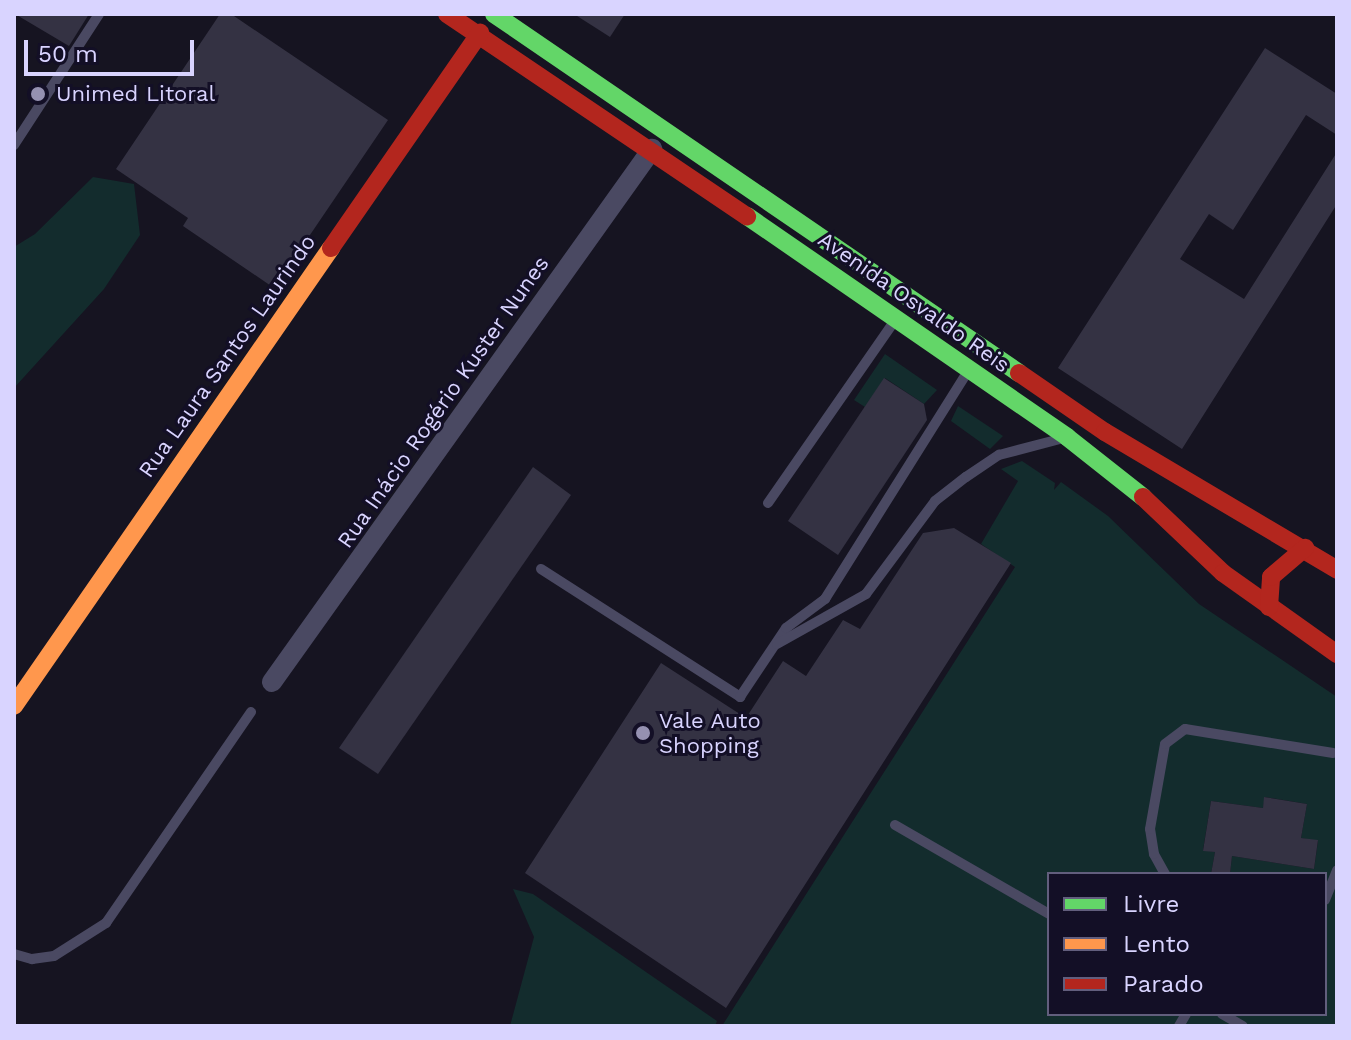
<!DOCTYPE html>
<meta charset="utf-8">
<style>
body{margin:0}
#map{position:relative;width:1351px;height:1040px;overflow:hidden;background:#161421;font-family:"Work Sans",sans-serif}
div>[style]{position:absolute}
.green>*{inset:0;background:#132c2d}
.building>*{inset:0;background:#343243}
.lane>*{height:10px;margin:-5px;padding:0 5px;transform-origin:5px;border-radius:5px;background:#4a4962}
.street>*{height:20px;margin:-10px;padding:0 10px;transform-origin:10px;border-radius:10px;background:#4a4962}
.fast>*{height:18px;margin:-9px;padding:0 9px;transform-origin:9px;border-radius:9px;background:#63d668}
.slow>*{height:18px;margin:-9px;padding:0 9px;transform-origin:9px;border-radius:9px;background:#ff974d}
.jam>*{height:18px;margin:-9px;padding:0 9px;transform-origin:9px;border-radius:9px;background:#b3261e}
.dots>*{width:22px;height:22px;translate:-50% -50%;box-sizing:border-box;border:4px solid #130f26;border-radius:50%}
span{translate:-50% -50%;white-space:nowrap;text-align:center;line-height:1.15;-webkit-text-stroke:6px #130f26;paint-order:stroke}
.poi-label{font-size:22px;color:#d9d4ff}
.left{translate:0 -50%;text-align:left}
.street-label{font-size:22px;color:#d9d4ff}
.frame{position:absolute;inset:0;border:16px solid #d9d4ff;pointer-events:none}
.legend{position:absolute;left:1047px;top:872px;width:280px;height:144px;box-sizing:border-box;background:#130f26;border:2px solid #625e7d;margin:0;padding:10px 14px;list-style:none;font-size:24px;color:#d9d4ff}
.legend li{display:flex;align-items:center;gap:16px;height:40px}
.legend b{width:40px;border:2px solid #625e7d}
.scale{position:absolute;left:24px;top:40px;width:170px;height:36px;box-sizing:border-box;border:4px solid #d9d4ff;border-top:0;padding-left:10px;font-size:24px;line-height:28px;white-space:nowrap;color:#d9d4ff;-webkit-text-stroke:6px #130f26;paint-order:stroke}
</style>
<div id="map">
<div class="green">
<i style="clip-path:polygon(93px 177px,134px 184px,140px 235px,104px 289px,14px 388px,14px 247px,35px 234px)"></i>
<i style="clip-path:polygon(885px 354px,937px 390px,924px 404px,885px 378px,865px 407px,854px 400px)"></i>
<i style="clip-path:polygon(958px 406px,1003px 436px,990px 449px,951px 421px)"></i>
<i style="clip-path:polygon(evenodd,1022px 461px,1055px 483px,1054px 490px,1061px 482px,1108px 516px,1199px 604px,1337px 697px,1337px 1026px,722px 1026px,1015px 567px,981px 544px,1018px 481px,1001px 469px,1022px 461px,1265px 797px,1307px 804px,1301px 838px,1318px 841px,1314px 869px,1232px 856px,1230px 874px,1325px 874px,1325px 1014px,1049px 1014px,1049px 874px,1211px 874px,1215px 852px,1203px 850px,1211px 801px,1263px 808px,1265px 797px)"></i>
<i style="clip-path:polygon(513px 889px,533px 894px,717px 1021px,715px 1026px,510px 1026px,534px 937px)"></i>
</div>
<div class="building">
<i style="clip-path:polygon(15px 14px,89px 14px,69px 46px)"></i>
<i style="clip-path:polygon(220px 14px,231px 14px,388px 120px,274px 288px,183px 226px,188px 218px,116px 169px)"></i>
<i style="clip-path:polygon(574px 14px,625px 14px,610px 37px)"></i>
<i style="clip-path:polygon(1265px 48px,1337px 94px,1337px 135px,1306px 115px,1233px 230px,1209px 214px,1180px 259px,1244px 299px,1337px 152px,1337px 204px,1182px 449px,1058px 368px)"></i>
<i style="clip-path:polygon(884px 378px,924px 404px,927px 420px,838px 555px,788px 521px)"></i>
<i style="clip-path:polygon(533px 467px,571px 495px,378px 774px,339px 748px)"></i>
<i style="clip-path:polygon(954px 528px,1011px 563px,726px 1008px,525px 873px,661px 663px,746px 718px,783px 661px,806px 676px,843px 620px,860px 629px,923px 533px)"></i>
<i style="clip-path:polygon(1264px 797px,1307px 804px,1301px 838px,1318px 840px,1314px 869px,1232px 856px,1230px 874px,1211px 874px,1215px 852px,1203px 851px,1211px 801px,1263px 808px)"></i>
</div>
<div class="lane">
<i style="left:14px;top:145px;width:156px;rotate:-57deg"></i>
<i style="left:768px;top:503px;width:223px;rotate:-55.2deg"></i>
<i style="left:541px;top:569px;width:237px;rotate:32.7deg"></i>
<i style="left:740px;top:697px;width:83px;rotate:-56.3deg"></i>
<i style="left:786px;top:628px;width:49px;rotate:-36.6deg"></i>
<i style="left:825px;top:599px;width:269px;rotate:-57.9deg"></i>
<i style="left:777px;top:644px;width:102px;rotate:-29.3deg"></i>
<i style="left:866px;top:594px;width:116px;rotate:-53.4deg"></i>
<i style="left:935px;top:501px;width:39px;rotate:-38deg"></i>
<i style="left:966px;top:477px;width:40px;rotate:-34deg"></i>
<i style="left:999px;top:455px;width:63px;rotate:-14.7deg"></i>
<i style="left:895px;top:825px;width:178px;rotate:30deg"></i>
<i style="left:1165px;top:874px;width:23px;rotate:-119deg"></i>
<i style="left:1154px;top:854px;width:25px;rotate:-99deg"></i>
<i style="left:1150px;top:829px;width:86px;rotate:-80deg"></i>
<i style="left:1165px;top:744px;width:25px;rotate:-37deg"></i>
<i style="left:1185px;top:729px;width:150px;rotate:9.2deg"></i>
<i style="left:1325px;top:900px;width:32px;rotate:-68deg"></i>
<i style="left:14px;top:954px;width:19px;rotate:16deg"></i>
<i style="left:32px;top:959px;width:22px;rotate:-8deg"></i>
<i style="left:54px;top:956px;width:62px;rotate:-32.4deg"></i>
<i style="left:106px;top:923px;width:256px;rotate:-55.5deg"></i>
<i style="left:1222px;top:1014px;width:24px;rotate:30deg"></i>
<i style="left:1179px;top:1026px;width:14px;rotate:-60deg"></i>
</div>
<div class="street">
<i style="left:272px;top:682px;width:655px;rotate:-54.51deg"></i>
</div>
<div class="fast">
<i style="left:494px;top:14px;width:636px;rotate:34.36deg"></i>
<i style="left:747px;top:216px;width:389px;rotate:34.6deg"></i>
<i style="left:1067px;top:437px;width:97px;rotate:38.3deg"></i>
</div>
<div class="slow">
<i style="left:14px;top:706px;width:557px;rotate:-55.31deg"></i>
</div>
<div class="jam">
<i style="left:447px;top:14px;width:362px;rotate:34deg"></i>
<i style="left:331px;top:248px;width:262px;rotate:-55.3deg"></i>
<i style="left:1019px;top:373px;width:104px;rotate:34.5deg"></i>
<i style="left:1105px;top:432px;width:270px;rotate:30.7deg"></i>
<i style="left:1143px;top:497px;width:110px;rotate:43.5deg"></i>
<i style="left:1223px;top:573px;width:140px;rotate:35.4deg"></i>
<i style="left:1269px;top:607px;width:30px;rotate:-86deg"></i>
<i style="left:1271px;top:577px;width:45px;rotate:-40.5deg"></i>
</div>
<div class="dots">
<i style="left:38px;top:94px;background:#9591b1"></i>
<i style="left:643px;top:733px;background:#9591b1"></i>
</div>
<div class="poi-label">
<span class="left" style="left:56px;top:94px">Unimed Litoral</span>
<span class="left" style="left:659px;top:733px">Vale Auto<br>Shopping</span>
</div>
<div class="street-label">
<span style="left:914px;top:302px;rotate:35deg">Avenida Osvaldo Reis</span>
<span style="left:227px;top:356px;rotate:-55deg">Rua Laura Santos Laurindo</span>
<span style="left:443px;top:402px;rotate:-55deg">Rua Inácio Rogério Kuster Nunes</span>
</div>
<div class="frame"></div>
<ul class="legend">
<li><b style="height:10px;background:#63d668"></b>Livre</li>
<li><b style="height:10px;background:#ff974d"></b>Lento</li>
<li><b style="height:10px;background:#b3261e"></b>Parado</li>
</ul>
<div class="scale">50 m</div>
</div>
